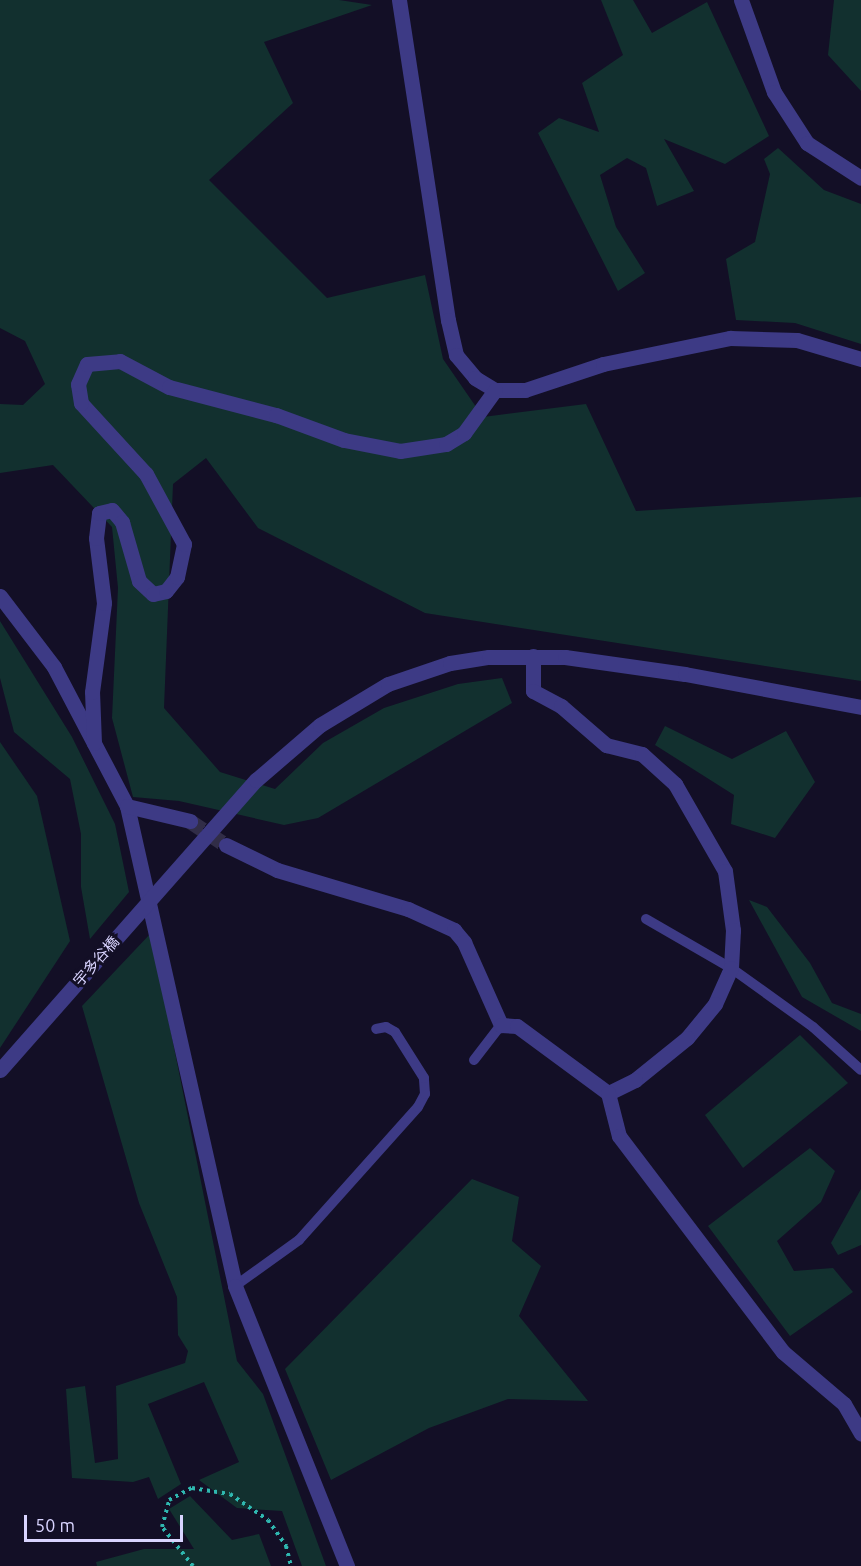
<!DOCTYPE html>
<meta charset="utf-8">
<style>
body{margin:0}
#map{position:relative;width:861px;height:1566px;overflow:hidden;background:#130f26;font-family:Ubuntu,"Noto Sans JP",sans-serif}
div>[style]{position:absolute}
.green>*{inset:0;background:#12302f}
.minor-tunnel>*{height:15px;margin-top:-7.5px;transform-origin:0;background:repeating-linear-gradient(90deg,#312d47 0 15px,transparent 0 23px)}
.path>*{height:4px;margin-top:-2px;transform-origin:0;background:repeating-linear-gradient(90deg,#2fb8b0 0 3px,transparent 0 7.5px)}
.service>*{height:10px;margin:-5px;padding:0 5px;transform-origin:5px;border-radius:5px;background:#3d3a85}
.minor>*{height:15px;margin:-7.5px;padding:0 7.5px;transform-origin:7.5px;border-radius:7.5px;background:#3d3a85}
.tertiary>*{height:15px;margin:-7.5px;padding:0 7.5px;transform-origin:7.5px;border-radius:7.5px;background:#3d3a85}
span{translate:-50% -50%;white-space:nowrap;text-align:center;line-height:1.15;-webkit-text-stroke:6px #130f26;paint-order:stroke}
.street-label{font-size:15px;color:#d9d4ff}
.scale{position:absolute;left:24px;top:1515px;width:159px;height:27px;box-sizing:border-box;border:3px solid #d9d4ff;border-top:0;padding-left:8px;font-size:18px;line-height:21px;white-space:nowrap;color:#d9d4ff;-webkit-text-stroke:4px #130f26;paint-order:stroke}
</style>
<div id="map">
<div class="green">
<i style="clip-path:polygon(0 0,339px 0,372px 5px,264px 42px,293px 103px,209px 180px,327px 298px,425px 275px,443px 359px,483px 417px,586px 404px,636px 511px,861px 497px,861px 681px,425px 613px,258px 528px,206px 458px,173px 484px,164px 708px,220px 772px,275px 789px,323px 743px,384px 708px,458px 684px,502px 678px,512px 703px,318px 818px,284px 825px,179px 801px,133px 797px,112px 718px,118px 588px,112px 527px,53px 465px,0 473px,0 404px,23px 405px,45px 384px,25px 341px,0 328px)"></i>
<i style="clip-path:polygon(601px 0,633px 0,652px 33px,707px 2px,769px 136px,725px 164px,664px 139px,694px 191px,657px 206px,646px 168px,627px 158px,600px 175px,616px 227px,645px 273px,618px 291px,538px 133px,559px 118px,599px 132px,582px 83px,623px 55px)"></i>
<i style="clip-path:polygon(834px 0,861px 0,861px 91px,828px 55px)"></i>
<i style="clip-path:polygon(778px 148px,824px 190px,861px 204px,861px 344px,795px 323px,736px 320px,726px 259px,755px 242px,770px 174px,764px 159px)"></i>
<i style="clip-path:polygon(0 621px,72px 737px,115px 824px,129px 892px,90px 939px,81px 887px,81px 834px,70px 779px,14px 732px,0 678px)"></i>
<i style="clip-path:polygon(665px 726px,732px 759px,786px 731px,815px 782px,775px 838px,731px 824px,734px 795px,655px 745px)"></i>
<i style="clip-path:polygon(0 742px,37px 796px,70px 941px,0 1048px)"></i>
<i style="clip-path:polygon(749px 900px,767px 907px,810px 963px,832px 1003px,861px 1014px,861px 1031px,802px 997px)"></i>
<i style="clip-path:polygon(151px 933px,237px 1361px,263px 1394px,326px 1566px,302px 1566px,282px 1511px,237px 1508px,199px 1480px,239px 1462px,204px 1382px,148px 1404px,181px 1484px,158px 1499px,149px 1477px,133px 1482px,72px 1478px,66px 1389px,85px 1386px,95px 1463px,118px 1459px,116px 1386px,185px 1363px,188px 1351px,178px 1335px,177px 1297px,139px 1203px,82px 1006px)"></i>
<i style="clip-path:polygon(800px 1035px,848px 1083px,743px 1168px,705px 1115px)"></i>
<i style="clip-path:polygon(810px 1148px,835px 1171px,821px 1202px,777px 1241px,794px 1271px,833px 1268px,853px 1292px,790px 1336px,708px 1226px)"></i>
<i style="clip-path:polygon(472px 1179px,519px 1197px,512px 1241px,541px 1266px,519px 1316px,588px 1401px,508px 1399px,429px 1428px,331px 1480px,285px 1369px)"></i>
<i style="clip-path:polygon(861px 1189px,861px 1245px,838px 1255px,831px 1243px)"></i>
<i style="clip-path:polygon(190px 1496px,232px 1540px,259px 1534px,271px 1566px,97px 1566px,96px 1562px,144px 1549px,194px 1549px,169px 1509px)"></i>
</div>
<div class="minor-tunnel">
<i style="left:190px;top:821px;width:43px;rotate:33.7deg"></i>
</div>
<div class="path">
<i style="left:193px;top:1566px;width:50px;rotate:-128.5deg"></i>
<i style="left:162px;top:1527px;width:28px;rotate:-75deg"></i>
<i style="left:169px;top:1500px;width:26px;rotate:-28deg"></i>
<i style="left:192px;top:1488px;width:38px;rotate:9deg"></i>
<i style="left:230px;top:1494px;width:46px;rotate:34.4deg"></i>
<i style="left:268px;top:1520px;width:32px;rotate:55deg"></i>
<i style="left:286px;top:1546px;width:21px;rotate:76deg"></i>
</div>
<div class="service">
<i style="left:646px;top:919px;width:98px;rotate:30deg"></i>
<i style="left:731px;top:968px;width:101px;rotate:35.7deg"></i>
<i style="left:813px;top:1027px;width:64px;rotate:41.9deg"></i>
<i style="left:474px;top:1060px;width:44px;rotate:-52.4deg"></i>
<i style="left:235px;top:1286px;width:79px;rotate:-35.7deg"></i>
<i style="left:299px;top:1240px;width:178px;rotate:-48.2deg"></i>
<i style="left:418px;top:1107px;width:15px;rotate:-62deg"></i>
<i style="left:425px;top:1094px;width:16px;rotate:-94deg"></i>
<i style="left:424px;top:1078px;width:54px;rotate:-122.2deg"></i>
<i style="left:395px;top:1032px;width:10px;rotate:-151deg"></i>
<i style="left:386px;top:1027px;width:10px;rotate:169deg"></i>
</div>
<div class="minor">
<i style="left:399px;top:0;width:324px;rotate:81.3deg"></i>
<i style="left:448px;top:320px;width:36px;rotate:77deg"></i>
<i style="left:456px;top:355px;width:30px;rotate:50deg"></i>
<i style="left:475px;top:378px;width:23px;rotate:31deg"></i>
<i style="left:495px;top:390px;width:30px"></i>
<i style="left:525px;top:390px;width:82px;rotate:-18.4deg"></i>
<i style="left:603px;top:364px;width:130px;rotate:-11.6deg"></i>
<i style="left:730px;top:338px;width:67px;rotate:1.7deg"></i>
<i style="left:797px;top:340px;width:67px;rotate:16.5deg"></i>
<i style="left:0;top:596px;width:89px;rotate:52.7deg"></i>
<i style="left:54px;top:667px;width:157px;rotate:62.3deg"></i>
<i style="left:127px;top:806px;width:492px;rotate:77.3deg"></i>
<i style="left:235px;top:1286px;width:302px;rotate:68.2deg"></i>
<i style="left:533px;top:656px;width:35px;rotate:90deg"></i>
<i style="left:533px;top:691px;width:32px;rotate:28deg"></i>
<i style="left:561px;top:706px;width:60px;rotate:40.9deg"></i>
<i style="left:606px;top:745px;width:37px;rotate:14deg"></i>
<i style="left:642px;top:754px;width:45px;rotate:42.3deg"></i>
<i style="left:675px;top:784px;width:100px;rotate:60.1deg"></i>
<i style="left:725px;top:871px;width:60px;rotate:82.3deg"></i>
<i style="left:733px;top:930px;width:38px;rotate:93deg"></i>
<i style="left:731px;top:968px;width:39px;rotate:114deg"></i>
<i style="left:715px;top:1004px;width:44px;rotate:129.5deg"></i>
<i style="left:687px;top:1038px;width:67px;rotate:141.1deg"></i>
<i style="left:635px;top:1080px;width:30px;rotate:154deg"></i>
<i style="left:94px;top:743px;width:51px;rotate:-92.2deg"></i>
<i style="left:92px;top:692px;width:90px;rotate:-82.3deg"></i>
<i style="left:104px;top:603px;width:65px;rotate:-97deg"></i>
<i style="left:96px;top:538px;width:25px;rotate:-83deg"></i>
<i style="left:99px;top:513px;width:13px;rotate:-13deg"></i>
<i style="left:112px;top:510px;width:16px;rotate:50deg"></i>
<i style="left:122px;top:522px;width:61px;rotate:73.9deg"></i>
<i style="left:139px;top:581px;width:19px;rotate:43deg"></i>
<i style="left:153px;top:594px;width:13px;rotate:-13deg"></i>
<i style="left:166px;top:591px;width:18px;rotate:-52deg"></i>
<i style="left:177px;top:577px;width:34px;rotate:-78deg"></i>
<i style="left:184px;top:544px;width:80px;rotate:-118.5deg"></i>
<i style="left:146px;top:474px;width:96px;rotate:-132.5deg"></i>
<i style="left:81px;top:403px;width:19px;rotate:-99deg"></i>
<i style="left:78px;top:384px;width:22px;rotate:-66deg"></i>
<i style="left:87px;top:364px;width:33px;rotate:-5deg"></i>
<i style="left:120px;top:361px;width:55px;rotate:28deg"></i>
<i style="left:169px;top:387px;width:111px;rotate:14.7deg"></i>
<i style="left:276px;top:415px;width:72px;rotate:20.2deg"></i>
<i style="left:344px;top:440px;width:57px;rotate:11.1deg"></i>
<i style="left:400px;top:451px;width:47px;rotate:-8.7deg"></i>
<i style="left:446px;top:444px;width:21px;rotate:-31deg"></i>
<i style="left:464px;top:433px;width:53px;rotate:-54.2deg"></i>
<i style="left:127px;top:806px;width:65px;rotate:13.4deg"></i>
<i style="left:226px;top:845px;width:57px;rotate:26.1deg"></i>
<i style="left:277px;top:870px;width:137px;rotate:16.6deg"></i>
<i style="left:408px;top:909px;width:51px;rotate:24.5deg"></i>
<i style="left:454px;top:930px;width:16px;rotate:50deg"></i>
<i style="left:464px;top:942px;width:91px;rotate:66deg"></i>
<i style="left:501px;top:1025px;width:16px;rotate:4deg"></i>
<i style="left:517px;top:1026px;width:113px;rotate:36.4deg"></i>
<i style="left:608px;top:1093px;width:44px;rotate:75.7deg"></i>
<i style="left:619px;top:1136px;width:271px;rotate:52.8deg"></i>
<i style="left:783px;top:1352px;width:80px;rotate:40.4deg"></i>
<i style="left:844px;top:1404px;width:34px;rotate:60deg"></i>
</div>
<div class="tertiary">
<i style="left:741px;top:0;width:98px;rotate:70.3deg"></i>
<i style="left:774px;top:92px;width:61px;rotate:57.1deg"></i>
<i style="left:807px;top:143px;width:64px;rotate:32.9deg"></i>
<i style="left:0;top:1070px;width:387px;rotate:-48.6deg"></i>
<i style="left:256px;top:780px;width:84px;rotate:-40.7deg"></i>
<i style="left:320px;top:725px;width:79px;rotate:-31.1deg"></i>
<i style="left:388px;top:684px;width:65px;rotate:-18.7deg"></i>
<i style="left:450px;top:663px;width:39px;rotate:-9deg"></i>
<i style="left:489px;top:657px;width:76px"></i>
<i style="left:565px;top:657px;width:121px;rotate:8.1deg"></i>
<i style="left:685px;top:674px;width:179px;rotate:10.6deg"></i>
</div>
<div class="street-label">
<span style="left:96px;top:961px;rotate:-49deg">宇多谷橋</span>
</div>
<div class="scale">50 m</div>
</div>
